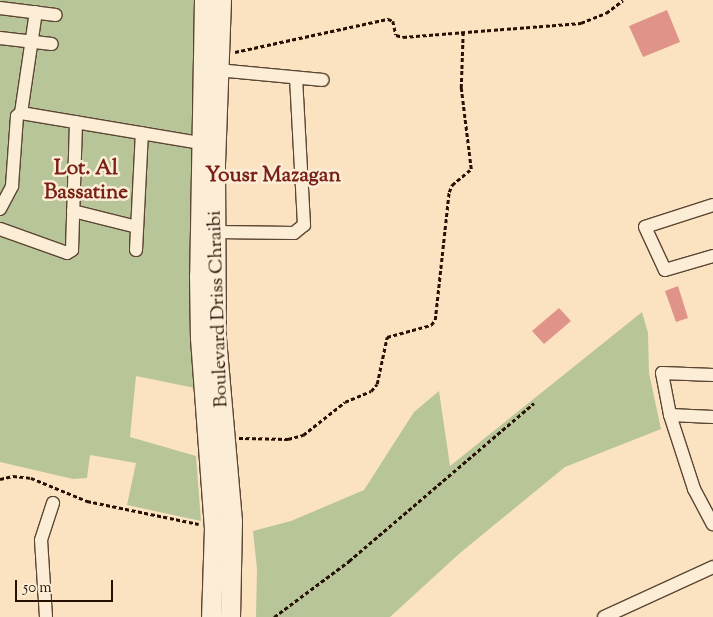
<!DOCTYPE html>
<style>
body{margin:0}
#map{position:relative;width:713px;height:617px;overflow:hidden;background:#fbe3c2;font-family:"Sorts Mill Goudy",serif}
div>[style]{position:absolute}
.green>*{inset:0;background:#b8c598}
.building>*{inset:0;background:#e09489}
.path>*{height:2.5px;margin-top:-1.25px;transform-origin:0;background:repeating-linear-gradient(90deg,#261103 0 4px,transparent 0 6.5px)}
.roads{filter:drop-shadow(1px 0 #5b4633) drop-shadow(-1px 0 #5b4633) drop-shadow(0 1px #5b4633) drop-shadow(0 -1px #5b4633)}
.minor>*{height:12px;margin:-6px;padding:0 6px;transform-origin:6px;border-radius:6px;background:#fcedd7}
.secondary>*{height:19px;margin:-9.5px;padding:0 9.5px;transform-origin:9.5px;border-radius:9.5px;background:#fcedd7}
span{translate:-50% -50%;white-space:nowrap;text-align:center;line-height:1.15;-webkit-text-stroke:5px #fcedd7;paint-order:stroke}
.street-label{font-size:19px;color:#261103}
.quarter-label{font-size:21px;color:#7a1f14;font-weight:700}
.scale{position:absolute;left:15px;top:580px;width:98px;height:22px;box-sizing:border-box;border:2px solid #261103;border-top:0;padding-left:6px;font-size:15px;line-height:18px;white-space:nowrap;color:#261103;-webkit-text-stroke:4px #fcedd7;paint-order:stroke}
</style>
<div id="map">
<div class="green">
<i style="clip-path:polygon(0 0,198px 0,195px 388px,136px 376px,130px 437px,196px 456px,201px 521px,127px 505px,136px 463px,90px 455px,87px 478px,73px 479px,0 462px)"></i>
<i style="clip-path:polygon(642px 312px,648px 333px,649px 373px,661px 429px,565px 467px,460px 553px,390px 617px,256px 617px,257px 569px,253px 531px,291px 521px,364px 490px,414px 412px,439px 391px,450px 466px)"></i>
</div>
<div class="building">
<i style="clip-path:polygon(667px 10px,680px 42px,643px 57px,629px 26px)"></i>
<i style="clip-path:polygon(678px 286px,688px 318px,676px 322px,665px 291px)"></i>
<i style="clip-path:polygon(559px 308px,571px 321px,544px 344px,532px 331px)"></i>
</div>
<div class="path">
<i style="left:235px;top:52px;width:157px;rotate:-12.2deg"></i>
<i style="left:388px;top:19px;width:5px;rotate:22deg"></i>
<i style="left:393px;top:21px;width:14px;rotate:78deg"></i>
<i style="left:396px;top:35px;width:7px;rotate:16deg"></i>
<i style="left:403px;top:37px;width:179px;rotate:-4.5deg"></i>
<i style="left:581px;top:23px;width:27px;rotate:-22deg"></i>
<i style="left:606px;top:13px;width:21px;rotate:-37deg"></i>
<i style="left:239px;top:438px;width:49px;rotate:1.2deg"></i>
<i style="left:288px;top:439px;width:16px;rotate:-15deg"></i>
<i style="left:303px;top:435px;width:53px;rotate:-38.2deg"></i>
<i style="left:345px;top:402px;width:28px;rotate:-23deg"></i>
<i style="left:371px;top:391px;width:9px;rotate:-49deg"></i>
<i style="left:377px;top:384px;width:48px;rotate:-78deg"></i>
<i style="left:387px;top:337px;width:46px;rotate:-15.3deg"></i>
<i style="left:431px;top:325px;width:6px;rotate:-51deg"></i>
<i style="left:435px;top:320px;width:129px;rotate:-83.8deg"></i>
<i style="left:449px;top:192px;width:8px;rotate:-67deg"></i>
<i style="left:452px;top:185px;width:25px;rotate:-40deg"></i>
<i style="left:471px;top:169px;width:82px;rotate:-97deg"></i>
<i style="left:461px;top:88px;width:56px;rotate:-88deg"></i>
<i style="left:0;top:479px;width:13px;rotate:-13deg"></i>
<i style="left:13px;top:476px;width:18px;rotate:6deg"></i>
<i style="left:31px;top:478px;width:61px;rotate:22.3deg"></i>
<i style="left:87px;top:501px;width:114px;rotate:11.6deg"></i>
<i style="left:274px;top:617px;width:94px;rotate:-36.7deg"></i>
<i style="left:349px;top:561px;width:243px;rotate:-40.5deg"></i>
</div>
<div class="roads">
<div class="minor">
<i style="left:0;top:8px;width:56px;rotate:7.1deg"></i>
<i style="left:0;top:38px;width:52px;rotate:6.6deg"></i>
<i style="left:218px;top:70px;width:105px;rotate:5.4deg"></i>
<i style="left:21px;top:113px;width:102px;rotate:-81.6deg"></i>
<i style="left:713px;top:205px;width:71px;rotate:162.1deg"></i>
<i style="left:645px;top:227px;width:47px;rotate:65.1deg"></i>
<i style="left:665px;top:270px;width:50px;rotate:-16.3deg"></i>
<i style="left:0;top:209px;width:26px;rotate:-62deg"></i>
<i style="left:12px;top:186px;width:70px;rotate:-85.9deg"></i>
<i style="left:17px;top:116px;width:5px;rotate:-37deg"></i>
<i style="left:21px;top:113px;width:181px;rotate:9.5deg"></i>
<i style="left:73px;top:211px;width:66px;rotate:14deg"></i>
<i style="left:0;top:229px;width:71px;rotate:19.7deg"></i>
<i style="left:67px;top:253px;width:6px;rotate:-31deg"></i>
<i style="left:72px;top:250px;width:128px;rotate:-88.2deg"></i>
<i style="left:216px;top:232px;width:78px;rotate:0.7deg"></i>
<i style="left:294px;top:233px;width:13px;rotate:-39deg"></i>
<i style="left:304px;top:225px;width:146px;rotate:-93.1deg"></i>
<i style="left:136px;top:250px;width:117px;rotate:-87.1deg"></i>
<i style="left:713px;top:375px;width:51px;rotate:-177.8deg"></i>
<i style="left:662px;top:373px;width:43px;rotate:79.2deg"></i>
<i style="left:670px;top:415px;width:78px;rotate:72deg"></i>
<i style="left:694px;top:489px;width:40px;rotate:62deg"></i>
<i style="left:670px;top:415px;width:43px;rotate:2.7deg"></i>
<i style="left:46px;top:617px;width:77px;rotate:-93.7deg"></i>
<i style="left:41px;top:540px;width:39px;rotate:-72deg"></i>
<i style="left:604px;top:617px;width:120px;rotate:-24.6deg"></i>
</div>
<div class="secondary">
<i style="left:204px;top:0;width:275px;rotate:91deg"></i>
<i style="left:199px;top:275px;width:63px;rotate:89.1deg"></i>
<i style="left:200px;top:338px;width:191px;rotate:85.8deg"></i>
<i style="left:214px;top:528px;width:89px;rotate:91.9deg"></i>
<i style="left:221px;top:0;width:167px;rotate:92.1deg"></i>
<i style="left:215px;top:167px;width:171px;rotate:89.7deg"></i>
<i style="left:216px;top:338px;width:184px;rotate:85deg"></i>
<i style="left:232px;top:521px;width:96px;rotate:91.2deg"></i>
</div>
</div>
<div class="street-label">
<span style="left:219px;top:309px;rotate:-92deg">Boulevard Driss Chraibi</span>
</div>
<div class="quarter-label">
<span style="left:86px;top:181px">Lot. Al<br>Bassatine</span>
<span style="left:273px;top:176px">Yousr Mazagan</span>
</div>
<div class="scale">50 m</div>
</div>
